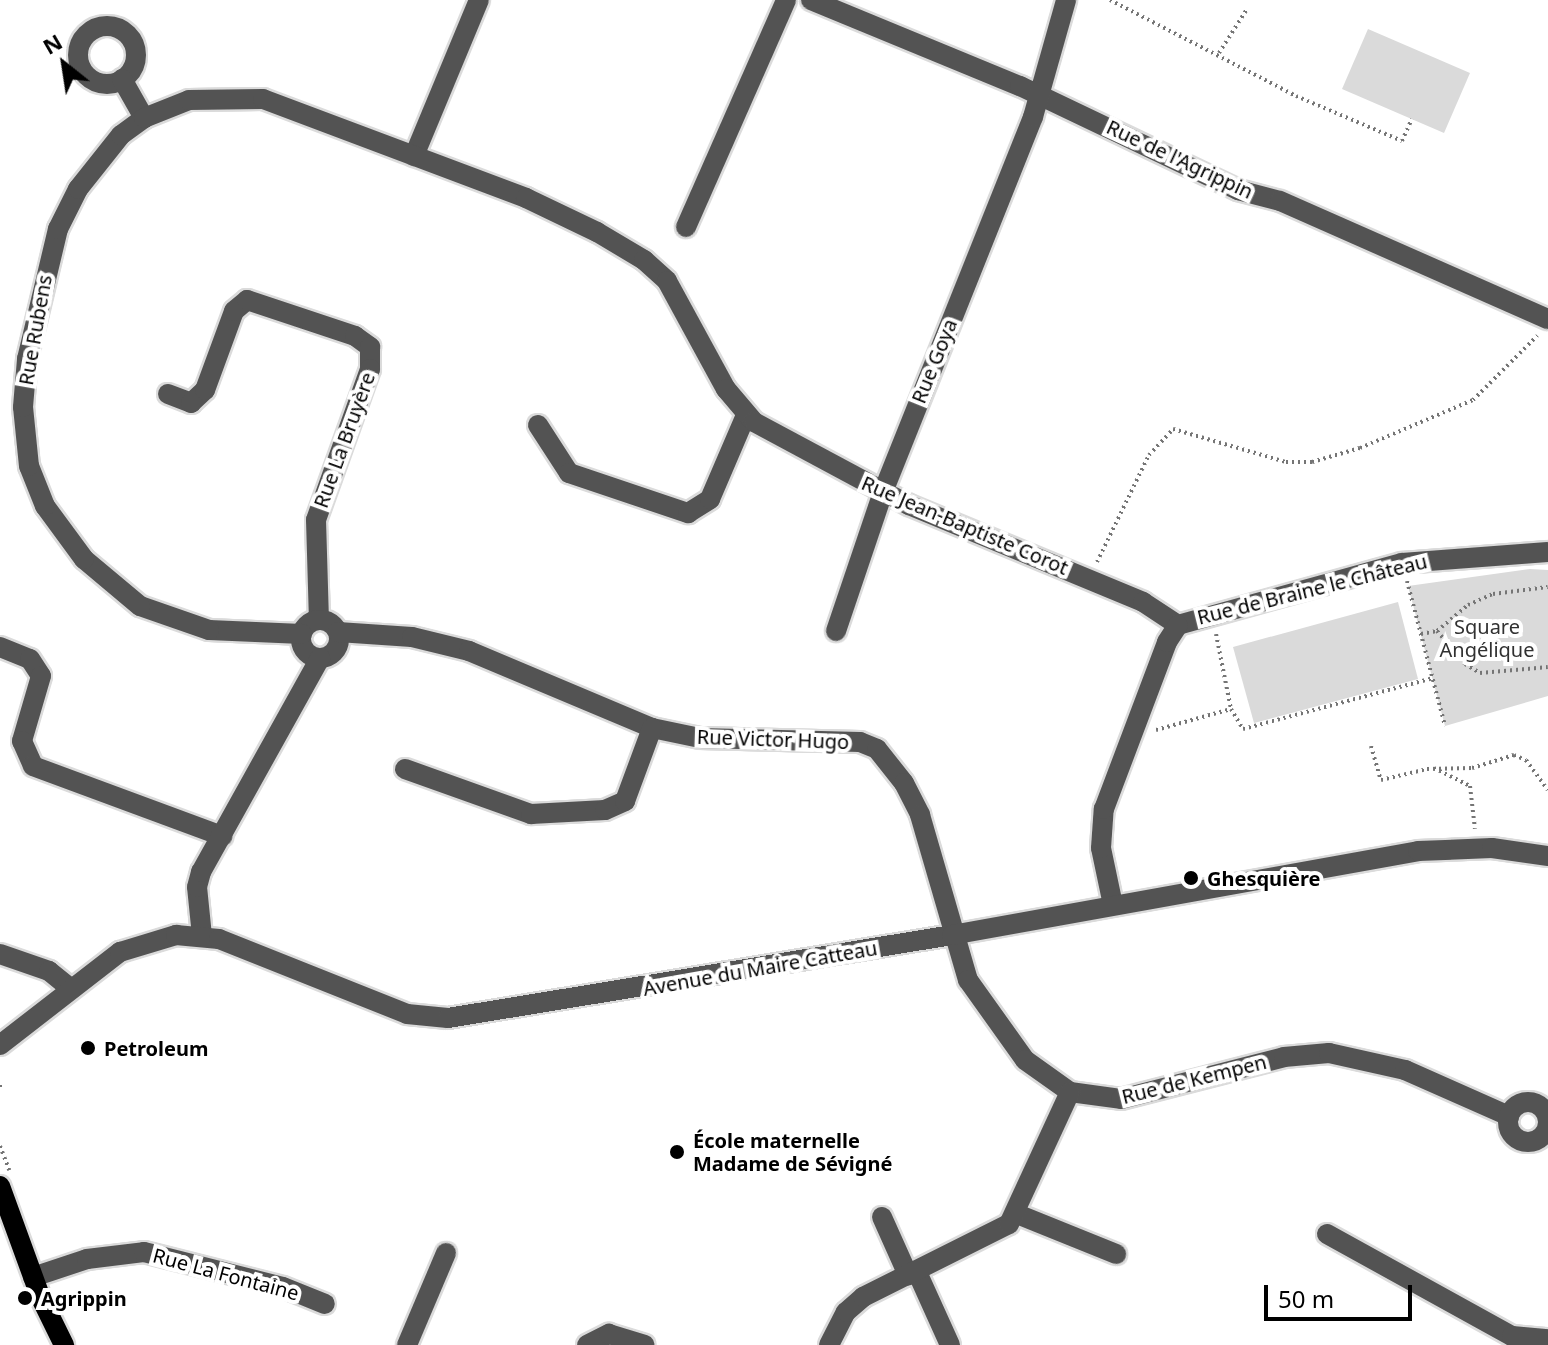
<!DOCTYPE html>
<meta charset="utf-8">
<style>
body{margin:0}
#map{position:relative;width:1548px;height:1345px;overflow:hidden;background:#fff;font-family:"Noto Sans",sans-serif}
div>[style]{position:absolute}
.green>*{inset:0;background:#dadada}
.path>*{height:4px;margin-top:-2px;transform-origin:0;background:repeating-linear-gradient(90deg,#757575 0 2px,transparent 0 6px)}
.roads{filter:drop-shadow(2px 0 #dbdbdb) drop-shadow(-2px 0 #dbdbdb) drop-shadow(0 2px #dbdbdb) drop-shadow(0 -2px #dbdbdb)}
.minor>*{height:20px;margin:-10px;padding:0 10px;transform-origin:10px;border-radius:10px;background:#535353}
.minor>.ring{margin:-10px;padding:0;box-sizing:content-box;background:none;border:20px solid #535353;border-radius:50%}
.major>*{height:20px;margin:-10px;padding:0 10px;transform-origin:10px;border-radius:10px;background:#000}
.dots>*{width:22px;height:22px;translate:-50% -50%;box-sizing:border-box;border:4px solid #fff;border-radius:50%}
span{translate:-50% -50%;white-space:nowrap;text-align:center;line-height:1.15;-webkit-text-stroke:8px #fff;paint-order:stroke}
.street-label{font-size:20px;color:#000}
.park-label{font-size:20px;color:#313131}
.poi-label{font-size:20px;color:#000;font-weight:700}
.left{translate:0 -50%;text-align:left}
.north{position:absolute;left:24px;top:24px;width:80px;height:80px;-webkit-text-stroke:6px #fff;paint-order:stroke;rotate:330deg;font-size:22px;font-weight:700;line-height:32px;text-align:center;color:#000}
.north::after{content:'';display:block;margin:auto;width:28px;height:36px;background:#000;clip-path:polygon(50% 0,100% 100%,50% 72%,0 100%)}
.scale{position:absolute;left:1264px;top:1285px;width:148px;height:36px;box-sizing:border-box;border:4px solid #000;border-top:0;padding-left:10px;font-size:24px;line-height:28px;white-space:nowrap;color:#000;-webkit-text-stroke:6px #fff;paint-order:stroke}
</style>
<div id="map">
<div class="green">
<i style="clip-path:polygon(1368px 29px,1470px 73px,1444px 133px,1342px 89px)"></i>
<i style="clip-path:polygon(1530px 569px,1548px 570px,1548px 696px,1445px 726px,1408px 586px)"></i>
<i style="clip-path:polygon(1398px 602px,1418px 679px,1254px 723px,1233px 647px)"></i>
</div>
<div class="path">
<i style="left:1110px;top:0;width:209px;rotate:27.3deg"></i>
<i style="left:1296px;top:96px;width:115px;rotate:23deg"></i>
<i style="left:1402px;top:141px;width:24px;rotate:-66deg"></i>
<i style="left:1219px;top:53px;width:52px;rotate:-57.5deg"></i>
<i style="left:1097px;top:562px;width:119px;rotate:-64.1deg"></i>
<i style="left:1149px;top:455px;width:35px;rotate:-47deg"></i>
<i style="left:1173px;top:429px;width:118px;rotate:16.3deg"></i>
<i style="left:1286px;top:462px;width:26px"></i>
<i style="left:1312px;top:462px;width:50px;rotate:-16.3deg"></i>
<i style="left:1360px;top:448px;width:123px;rotate:-23deg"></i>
<i style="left:1473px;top:400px;width:91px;rotate:-45deg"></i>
<i style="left:1407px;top:581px;width:150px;rotate:75.3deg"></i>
<i style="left:1437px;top:631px;width:43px;rotate:49.7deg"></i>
<i style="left:1465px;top:664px;width:17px;rotate:31deg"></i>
<i style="left:1480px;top:673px;width:68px;rotate:-5deg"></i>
<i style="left:1216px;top:634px;width:76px;rotate:78.7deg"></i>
<i style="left:1231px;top:709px;width:23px;rotate:59deg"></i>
<i style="left:1243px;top:729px;width:197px;rotate:-15deg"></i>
<i style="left:1421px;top:634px;width:16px;rotate:-11deg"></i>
<i style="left:1437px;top:631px;width:40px;rotate:-40deg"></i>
<i style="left:1468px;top:605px;width:27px;rotate:-24deg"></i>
<i style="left:1493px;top:594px;width:55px;rotate:-7.3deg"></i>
<i style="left:1156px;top:730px;width:78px;rotate:-15.6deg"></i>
<i style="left:1371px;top:746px;width:35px;rotate:74deg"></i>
<i style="left:1381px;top:780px;width:47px;rotate:-13.4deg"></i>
<i style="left:1427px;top:769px;width:45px;rotate:-1.3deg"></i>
<i style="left:1472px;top:768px;width:44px;rotate:-17.2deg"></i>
<i style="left:1514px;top:755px;width:13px;rotate:23deg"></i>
<i style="left:1526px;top:760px;width:37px;rotate:54deg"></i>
<i style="left:1434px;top:768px;width:40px;rotate:26.6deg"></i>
<i style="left:1470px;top:786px;width:43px;rotate:83.4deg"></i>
<i style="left:0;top:1085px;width:5px;rotate:90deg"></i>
<i style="left:0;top:1146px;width:26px;rotate:69deg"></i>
</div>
<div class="roads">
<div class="minor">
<i style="left:811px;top:0;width:226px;rotate:22.4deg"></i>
<i style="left:1020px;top:86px;width:242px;rotate:25.5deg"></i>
<i style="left:1238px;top:190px;width:43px;rotate:14.7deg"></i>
<i style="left:1280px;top:201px;width:293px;rotate:23.8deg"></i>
<i class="ring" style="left:78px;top:26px;width:38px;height:38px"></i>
<i style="left:122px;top:79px;width:45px;rotate:60.6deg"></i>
<i style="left:414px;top:156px;width:169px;rotate:-67.4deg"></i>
<i style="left:686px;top:227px;width:248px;rotate:-66.2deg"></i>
<i style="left:168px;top:394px;width:25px;rotate:21deg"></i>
<i style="left:191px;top:403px;width:19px;rotate:-43deg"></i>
<i style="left:205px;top:390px;width:84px;rotate:-69.8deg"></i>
<i style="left:234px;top:311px;width:17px;rotate:-40deg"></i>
<i style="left:247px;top:300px;width:114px;rotate:18.4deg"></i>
<i style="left:355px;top:336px;width:19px;rotate:36deg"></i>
<i style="left:370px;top:347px;width:22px;rotate:90deg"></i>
<i style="left:370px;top:369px;width:160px;rotate:109.7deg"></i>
<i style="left:316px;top:520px;width:100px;rotate:88.3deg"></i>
<i style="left:538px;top:425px;width:57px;rotate:57.1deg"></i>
<i style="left:569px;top:473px;width:126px;rotate:18.6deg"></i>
<i style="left:688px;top:513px;width:26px;rotate:-32deg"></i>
<i style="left:710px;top:499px;width:91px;rotate:-66.8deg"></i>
<i class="ring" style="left:301px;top:620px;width:18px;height:18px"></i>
<i style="left:836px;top:631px;width:147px;rotate:-71.3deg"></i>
<i style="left:883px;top:492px;width:404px;rotate:-68.2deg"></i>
<i style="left:1033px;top:117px;width:122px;rotate:-74.2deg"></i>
<i style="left:338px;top:632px;width:74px;rotate:3.9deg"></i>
<i style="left:412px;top:637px;width:59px;rotate:13.8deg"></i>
<i style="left:469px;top:651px;width:199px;rotate:22.8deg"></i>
<i style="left:652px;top:728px;width:49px;rotate:11.8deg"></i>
<i style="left:700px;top:738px;width:160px;rotate:1.4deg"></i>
<i style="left:860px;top:742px;width:18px;rotate:22deg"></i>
<i style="left:877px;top:749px;width:43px;rotate:51.5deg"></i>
<i style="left:904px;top:783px;width:36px;rotate:63deg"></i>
<i style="left:920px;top:815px;width:172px;rotate:73.8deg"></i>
<i style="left:968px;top:980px;width:98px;rotate:54.5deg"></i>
<i style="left:1025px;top:1060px;width:55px;rotate:35.4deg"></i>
<i style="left:1070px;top:1092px;width:51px;rotate:7.8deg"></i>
<i style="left:1121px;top:1099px;width:168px;rotate:-14.4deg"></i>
<i style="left:1284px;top:1057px;width:45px;rotate:-5.1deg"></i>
<i style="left:1329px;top:1053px;width:78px;rotate:12.6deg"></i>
<i style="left:1405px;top:1070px;width:114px;rotate:23.9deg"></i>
<i style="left:302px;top:634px;width:93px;rotate:-177.5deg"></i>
<i style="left:209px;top:630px;width:73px;rotate:-160.8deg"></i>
<i style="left:140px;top:606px;width:73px;rotate:-140deg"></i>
<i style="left:84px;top:559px;width:66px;rotate:-126.3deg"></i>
<i style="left:45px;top:506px;width:43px;rotate:-111.8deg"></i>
<i style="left:29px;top:466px;width:59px;rotate:-95.8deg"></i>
<i style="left:23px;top:407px;width:48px;rotate:-85.2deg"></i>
<i style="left:27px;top:359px;width:134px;rotate:-76.6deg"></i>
<i style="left:58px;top:229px;width:45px;rotate:-63.4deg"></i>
<i style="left:78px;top:189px;width:69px;rotate:-51.5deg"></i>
<i style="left:121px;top:135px;width:29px;rotate:-36deg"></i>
<i style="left:144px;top:118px;width:48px;rotate:-21.8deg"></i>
<i style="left:189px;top:100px;width:74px;rotate:-0.8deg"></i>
<i style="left:263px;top:99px;width:281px;rotate:20.6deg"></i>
<i style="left:526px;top:198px;width:79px;rotate:25.6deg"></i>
<i style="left:597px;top:232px;width:55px;rotate:30.8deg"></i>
<i style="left:644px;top:260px;width:31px;rotate:42deg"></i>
<i style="left:667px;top:281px;width:123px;rotate:61.4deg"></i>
<i style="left:726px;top:389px;width:43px;rotate:49.7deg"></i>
<i style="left:754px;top:422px;width:176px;rotate:28.2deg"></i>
<i style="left:909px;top:505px;width:253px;rotate:22.5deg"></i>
<i style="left:1143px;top:602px;width:42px;rotate:33.3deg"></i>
<i style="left:1178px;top:625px;width:232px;rotate:-15.5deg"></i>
<i style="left:1402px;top:563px;width:146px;rotate:-4.3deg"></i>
<i style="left:0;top:647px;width:32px;rotate:22deg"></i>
<i style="left:30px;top:659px;width:20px;rotate:57deg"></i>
<i style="left:41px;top:676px;width:68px;rotate:106.3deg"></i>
<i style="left:22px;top:741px;width:27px;rotate:66deg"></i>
<i style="left:33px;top:766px;width:202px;rotate:20.3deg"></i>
<i style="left:405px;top:769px;width:134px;rotate:19.7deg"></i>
<i style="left:531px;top:814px;width:74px;rotate:-3.1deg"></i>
<i style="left:605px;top:810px;width:22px;rotate:-24deg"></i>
<i style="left:625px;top:801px;width:78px;rotate:-69.7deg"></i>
<i style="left:1113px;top:905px;width:58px;rotate:-101.9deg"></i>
<i style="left:1101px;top:848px;width:39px;rotate:-86deg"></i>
<i style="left:1104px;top:809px;width:178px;rotate:-69.3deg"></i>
<i style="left:1167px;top:642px;width:20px;rotate:-57deg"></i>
<i style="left:202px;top:936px;width:49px;rotate:-95.8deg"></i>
<i style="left:197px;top:887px;width:16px;rotate:-75deg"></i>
<i style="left:201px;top:872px;width:245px;rotate:-60.9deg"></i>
<i style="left:0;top:954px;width:52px;rotate:19.1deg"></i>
<i style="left:49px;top:971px;width:28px;rotate:39deg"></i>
<i style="left:0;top:1045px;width:152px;rotate:-37.8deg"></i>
<i style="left:120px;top:952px;width:59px;rotate:-16.9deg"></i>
<i style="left:176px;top:935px;width:43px;rotate:5.3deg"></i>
<i style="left:219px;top:939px;width:202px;rotate:21.7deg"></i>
<i style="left:407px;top:1014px;width:41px;rotate:5.6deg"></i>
<i style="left:448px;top:1018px;width:511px;rotate:-9.35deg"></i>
<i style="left:952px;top:935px;width:474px;rotate:-10.2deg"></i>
<i style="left:1418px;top:851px;width:74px;rotate:-2.3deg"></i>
<i style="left:1492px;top:848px;width:57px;rotate:8.1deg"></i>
<i class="ring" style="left:1508px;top:1102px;width:20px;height:20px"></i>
<i style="left:1017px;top:1214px;width:107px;rotate:22deg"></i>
<i style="left:882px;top:1217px;width:64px;rotate:65.9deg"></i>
<i style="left:1327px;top:1234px;width:211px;rotate:28.9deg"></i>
<i style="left:1512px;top:1336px;width:36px;rotate:5deg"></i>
<i style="left:917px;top:1272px;width:80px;rotate:65.7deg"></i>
<i style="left:33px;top:1277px;width:57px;rotate:-18.4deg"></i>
<i style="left:87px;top:1259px;width:57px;rotate:-7deg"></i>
<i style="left:144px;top:1252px;width:143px;rotate:14.1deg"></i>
<i style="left:283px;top:1287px;width:45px;rotate:22deg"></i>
<i style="left:407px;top:1345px;width:100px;rotate:-67deg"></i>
<i style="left:587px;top:1345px;width:25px;rotate:-27deg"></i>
<i style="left:609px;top:1334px;width:37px;rotate:17deg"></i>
<i style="left:829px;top:1345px;width:37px;rotate:-63deg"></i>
<i style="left:846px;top:1312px;width:23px;rotate:-41deg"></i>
<i style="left:863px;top:1297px;width:163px;rotate:-26.6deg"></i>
<i style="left:1009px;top:1224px;width:145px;rotate:-65.2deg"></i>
</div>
<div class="major">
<i style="left:0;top:1186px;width:117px;rotate:70deg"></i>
<i style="left:40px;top:1296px;width:55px;rotate:63.9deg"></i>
</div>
</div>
<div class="dots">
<i style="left:1191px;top:878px;background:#000"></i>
<i style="left:88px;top:1048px;background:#000"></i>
<i style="left:677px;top:1152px;background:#000"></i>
<i style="left:25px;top:1298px;background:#000"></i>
</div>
<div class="street-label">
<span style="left:1180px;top:159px;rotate:25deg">Rue de l'Agrippin</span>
<span style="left:35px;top:330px;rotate:-80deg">Rue Rubens</span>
<span style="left:934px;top:361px;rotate:-68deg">Rue Goya</span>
<span style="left:344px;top:440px;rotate:-70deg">Rue La Bruyère</span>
<span style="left:965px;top:525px;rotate:23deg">Rue Jean-Baptiste Corot</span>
<span style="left:1312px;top:589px;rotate:-14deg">Rue de Braine le Château</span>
<span style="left:773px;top:739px;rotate:2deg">Rue Victor Hugo</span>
<span style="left:760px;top:968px;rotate:-10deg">Avenue du Maire Catteau</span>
<span style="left:1194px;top:1079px;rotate:-14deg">Rue de Kempen</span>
<span style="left:226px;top:1274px;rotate:15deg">Rue La Fontaine</span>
</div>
<div class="park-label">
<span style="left:1487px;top:638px">Square<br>Angélique</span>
</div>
<div class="poi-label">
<span class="left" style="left:1207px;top:878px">Ghesquière</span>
<span class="left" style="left:104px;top:1048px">Petroleum</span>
<span class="left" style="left:693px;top:1152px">École maternelle<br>Madame de Sévigné</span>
<span class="left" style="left:41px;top:1298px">Agrippin</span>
</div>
<div class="north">N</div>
<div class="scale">50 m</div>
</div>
